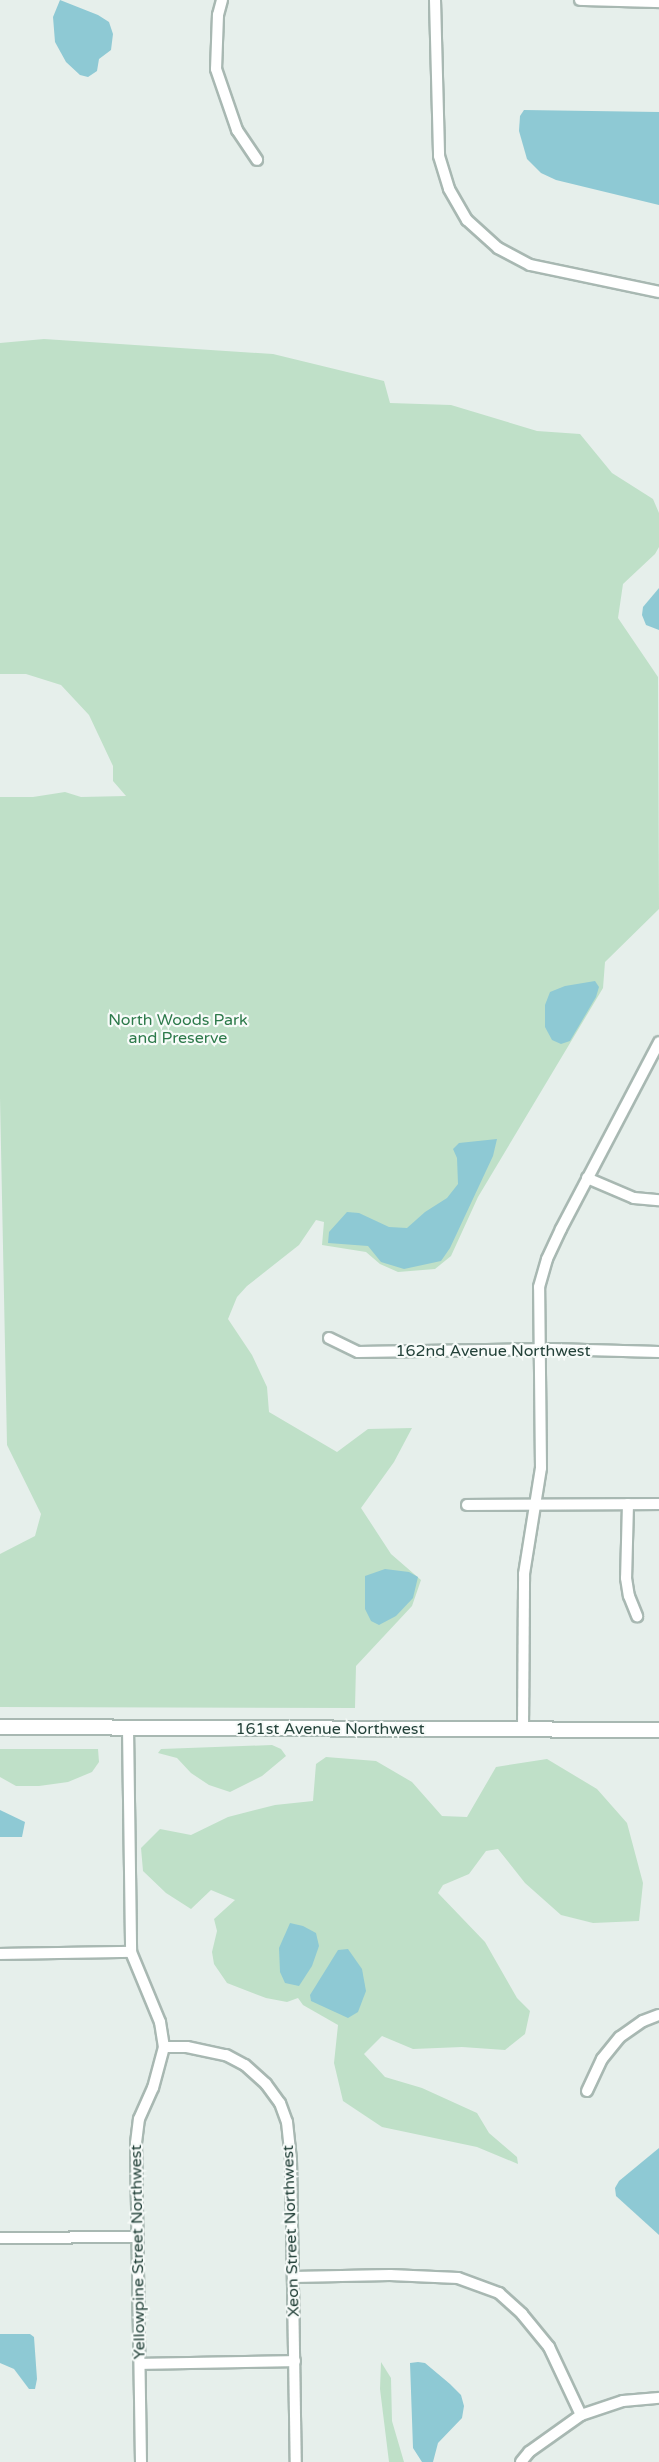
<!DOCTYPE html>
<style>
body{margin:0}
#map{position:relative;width:659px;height:2462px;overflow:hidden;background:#e6efeb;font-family:"Varela Round",sans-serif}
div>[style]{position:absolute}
.green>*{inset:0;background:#bfe0c8}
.water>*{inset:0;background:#8ec9d4}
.roads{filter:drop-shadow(2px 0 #a8b8b2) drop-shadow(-2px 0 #a8b8b2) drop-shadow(0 2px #a8b8b2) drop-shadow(0 -2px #a8b8b2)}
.minor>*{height:10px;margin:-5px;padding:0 5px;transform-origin:5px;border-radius:5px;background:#fff}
.secondary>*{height:14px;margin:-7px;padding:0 7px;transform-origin:7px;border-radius:7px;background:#fff}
span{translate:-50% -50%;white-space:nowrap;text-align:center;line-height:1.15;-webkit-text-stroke:4.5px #f7fbf9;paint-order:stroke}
.park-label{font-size:16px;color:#2d7a4b}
.street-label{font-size:16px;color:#24423a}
</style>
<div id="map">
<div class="green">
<i style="clip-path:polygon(44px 339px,273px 354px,384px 381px,390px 403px,451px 405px,537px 431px,580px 434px,612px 473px,653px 499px,659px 513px,659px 547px,655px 554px,623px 584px,618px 618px,658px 677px,659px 909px,605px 962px,603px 988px,478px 1197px,451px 1256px,435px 1269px,398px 1272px,380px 1264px,366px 1252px,322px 1245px,324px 1222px,316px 1220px,299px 1245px,247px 1286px,237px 1297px,228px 1319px,252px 1355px,267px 1387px,269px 1412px,337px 1452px,368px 1429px,412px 1428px,394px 1462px,361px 1508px,391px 1554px,421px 1580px,412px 1606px,356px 1666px,355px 1708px,0 1707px,0 1554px,35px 1536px,41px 1514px,7px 1445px,0 1098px,0 797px,33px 797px,65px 792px,81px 797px,126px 796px,113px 781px,113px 766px,89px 715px,61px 685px,26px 674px,0 674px,0 343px)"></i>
<i style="clip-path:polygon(272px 1745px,281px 1749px,286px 1756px,262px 1776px,230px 1792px,209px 1785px,191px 1773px,177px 1758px,158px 1753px,161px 1749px)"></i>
<i style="clip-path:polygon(0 1749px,98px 1749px,99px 1762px,92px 1772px,68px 1782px,39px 1786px,16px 1786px,0 1777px)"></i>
<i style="clip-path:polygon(326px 1757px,376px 1761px,412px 1782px,442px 1816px,467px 1817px,496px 1767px,547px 1759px,597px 1789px,627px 1823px,643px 1883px,639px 1921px,593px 1923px,561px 1915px,525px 1883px,498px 1849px,486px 1851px,469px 1874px,443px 1885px,438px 1893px,485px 1942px,517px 1998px,530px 2011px,525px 2034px,505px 2050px,462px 2047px,413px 2049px,382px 2036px,364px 2054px,385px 2077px,422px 2088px,477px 2113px,489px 2133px,517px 2157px,518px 2164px,477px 2147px,382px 2127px,343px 2101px,334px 2063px,338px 2025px,303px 2005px,298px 1998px,287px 2002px,266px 1998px,227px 1983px,214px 1964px,212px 1952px,217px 1931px,214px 1919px,235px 1900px,211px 1890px,191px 1909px,166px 1893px,143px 1871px,141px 1848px,160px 1829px,191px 1835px,228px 1817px,275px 1805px,313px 1801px,316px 1764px)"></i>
<i style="clip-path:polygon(381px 2362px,391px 2378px,392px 2421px,404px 2462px,389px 2462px,380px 2389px)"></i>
</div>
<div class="water">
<i style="clip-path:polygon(60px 0,98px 15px,109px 22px,113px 34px,111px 50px,99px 59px,97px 71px,88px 77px,80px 75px,66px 62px,55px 42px,53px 17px)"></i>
<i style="clip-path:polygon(524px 110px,659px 112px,659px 205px,556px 180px,541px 173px,527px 159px,519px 131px,520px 116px)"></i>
<i style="clip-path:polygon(659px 588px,659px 630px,646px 625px,642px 615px,643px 607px)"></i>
<i style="clip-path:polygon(595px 981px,599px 987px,596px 997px,570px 1041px,561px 1044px,552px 1040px,545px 1027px,545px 1005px,550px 992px,565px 986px)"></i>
<i style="clip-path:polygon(497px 1139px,493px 1156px,450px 1248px,441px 1261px,404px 1269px,381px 1262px,368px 1246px,328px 1243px,329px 1232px,347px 1212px,359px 1213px,389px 1227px,407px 1228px,425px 1212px,447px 1198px,458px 1184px,457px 1158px,453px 1149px,459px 1143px)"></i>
<i style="clip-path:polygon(385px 1569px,409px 1572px,418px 1577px,413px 1598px,396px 1616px,379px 1625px,371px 1621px,365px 1609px,365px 1576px)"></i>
<i style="clip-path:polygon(0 1810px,25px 1822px,22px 1837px,0 1837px)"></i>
<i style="clip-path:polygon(290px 1923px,303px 1926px,316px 1933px,319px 1946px,312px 1966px,299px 1986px,285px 1983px,280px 1972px,279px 1948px)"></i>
<i style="clip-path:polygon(348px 1949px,362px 1969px,366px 1991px,358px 2012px,348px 2018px,311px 2001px,310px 1995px,338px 1950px)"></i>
<i style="clip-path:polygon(659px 2148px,659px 2235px,616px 2196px,615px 2188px,619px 2181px)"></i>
<i style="clip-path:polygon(0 2334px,30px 2334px,34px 2337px,37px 2379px,35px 2389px,29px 2389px,14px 2369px,0 2363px)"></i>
<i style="clip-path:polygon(418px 2362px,425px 2363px,450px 2384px,461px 2395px,464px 2406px,462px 2418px,438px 2443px,433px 2462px,422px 2462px,413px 2448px,410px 2363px)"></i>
</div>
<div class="roads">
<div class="minor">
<i style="left:222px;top:0;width:16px;rotate:105deg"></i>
<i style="left:218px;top:15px;width:54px;rotate:92.1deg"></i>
<i style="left:216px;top:69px;width:65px;rotate:71deg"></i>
<i style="left:237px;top:130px;width:36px;rotate:56deg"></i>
<i style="left:435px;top:0;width:156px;rotate:88.5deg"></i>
<i style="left:439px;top:156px;width:34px;rotate:73deg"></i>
<i style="left:449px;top:189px;width:36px;rotate:60deg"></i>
<i style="left:467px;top:220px;width:42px;rotate:42.1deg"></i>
<i style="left:498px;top:248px;width:36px;rotate:28deg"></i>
<i style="left:530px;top:265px;width:132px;rotate:11.8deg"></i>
<i style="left:580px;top:0;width:79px;rotate:1.5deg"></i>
<i style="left:587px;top:1178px;width:51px;rotate:23.1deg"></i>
<i style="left:634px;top:1198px;width:25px;rotate:5deg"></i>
<i style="left:329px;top:1338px;width:32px;rotate:26deg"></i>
<i style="left:358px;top:1352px;width:193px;rotate:-0.9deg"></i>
<i style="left:551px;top:1349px;width:108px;rotate:1.6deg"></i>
<i style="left:628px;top:1504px;width:74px;rotate:91.5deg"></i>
<i style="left:626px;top:1578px;width:18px;rotate:81deg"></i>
<i style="left:629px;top:1596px;width:22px;rotate:68deg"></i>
<i style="left:467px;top:1505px;width:192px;rotate:-0.3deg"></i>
<i style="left:128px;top:1728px;width:224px;rotate:89.2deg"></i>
<i style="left:131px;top:1952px;width:76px;rotate:67.5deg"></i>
<i style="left:160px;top:2022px;width:25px;rotate:81deg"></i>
<i style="left:164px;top:2047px;width:23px"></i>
<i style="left:187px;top:2047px;width:40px;rotate:12deg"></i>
<i style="left:226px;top:2055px;width:21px;rotate:28deg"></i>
<i style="left:245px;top:2065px;width:28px;rotate:42deg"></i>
<i style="left:266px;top:2084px;width:24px;rotate:54deg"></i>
<i style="left:280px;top:2103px;width:20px;rotate:70deg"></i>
<i style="left:287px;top:2122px;width:38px;rotate:84deg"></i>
<i style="left:291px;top:2160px;width:302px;rotate:89.1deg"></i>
<i style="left:523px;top:1730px;width:156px;rotate:-89.6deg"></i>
<i style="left:524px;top:1574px;width:107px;rotate:-80.9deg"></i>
<i style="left:541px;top:1468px;width:181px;rotate:-90.6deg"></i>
<i style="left:539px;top:1287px;width:29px;rotate:-74deg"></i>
<i style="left:547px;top:1259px;width:33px;rotate:-65deg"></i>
<i style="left:561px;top:1229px;width:211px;rotate:-62.3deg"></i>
<i style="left:0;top:1954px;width:131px;rotate:-0.9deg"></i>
<i style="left:587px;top:2091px;width:35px;rotate:-65deg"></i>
<i style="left:602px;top:2059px;width:28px;rotate:-51deg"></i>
<i style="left:620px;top:2037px;width:28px;rotate:-35deg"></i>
<i style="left:643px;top:2021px;width:17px;rotate:-21deg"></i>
<i style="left:0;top:2238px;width:138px;rotate:-0.4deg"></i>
<i style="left:293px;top:2277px;width:97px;rotate:-1.2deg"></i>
<i style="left:390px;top:2275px;width:68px;rotate:2.5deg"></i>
<i style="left:458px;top:2278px;width:44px;rotate:20.1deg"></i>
<i style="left:499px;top:2293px;width:31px;rotate:42deg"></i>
<i style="left:522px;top:2314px;width:43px;rotate:50.7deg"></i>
<i style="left:549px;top:2347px;width:75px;rotate:64.8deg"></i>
<i style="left:140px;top:2364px;width:155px;rotate:-1.1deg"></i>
<i style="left:141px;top:2462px;width:319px;rotate:-90.9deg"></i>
<i style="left:136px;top:2143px;width:24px;rotate:-83deg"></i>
<i style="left:139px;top:2119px;width:34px;rotate:-66deg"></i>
<i style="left:153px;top:2088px;width:42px;rotate:-75deg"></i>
<i style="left:521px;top:2462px;width:13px;rotate:-51deg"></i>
<i style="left:529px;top:2452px;width:64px;rotate:-35.4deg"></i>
<i style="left:581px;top:2415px;width:44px;rotate:-18.4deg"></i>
<i style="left:623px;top:2401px;width:36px;rotate:-5deg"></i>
</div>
<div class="secondary">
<i style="left:0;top:1727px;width:659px;rotate:0.26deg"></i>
</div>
</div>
<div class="park-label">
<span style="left:178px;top:1029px">North Woods Park<br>and Preserve</span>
</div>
<div class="street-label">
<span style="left:493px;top:1351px">162nd Avenue Northwest</span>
<span style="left:330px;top:1729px">161st Avenue Northwest</span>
<span style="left:291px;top:2231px;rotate:-92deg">Xeon Street Northwest</span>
<span style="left:138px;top:2252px;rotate:-91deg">Yellowpine Street Northwest</span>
</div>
</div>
